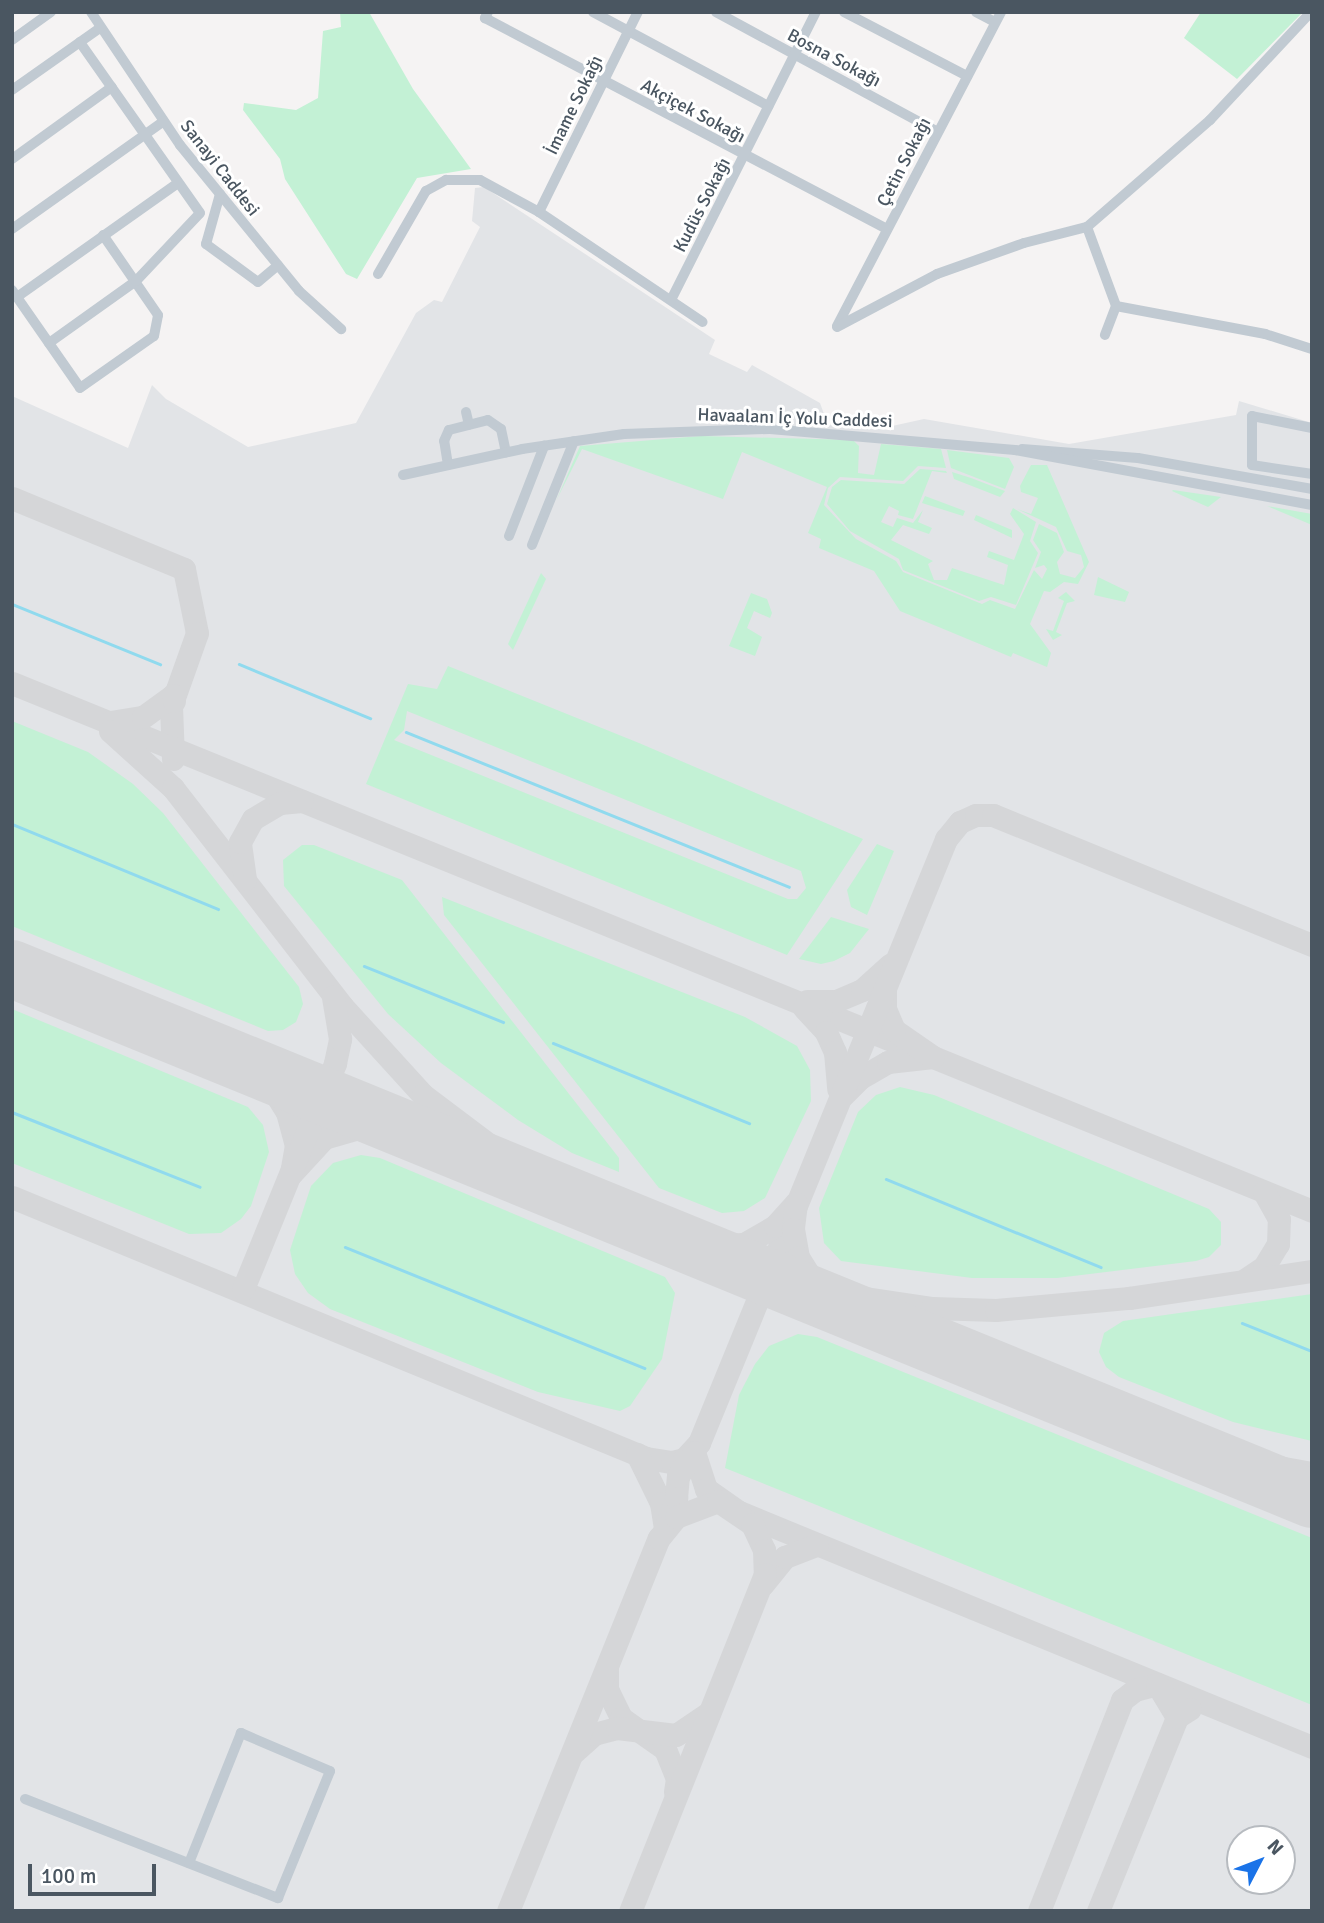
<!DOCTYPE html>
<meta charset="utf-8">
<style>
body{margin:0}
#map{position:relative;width:1324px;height:1923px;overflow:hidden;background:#f5f3f3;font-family:Signika,sans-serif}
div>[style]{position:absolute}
.airport>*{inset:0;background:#e2e4e7}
.green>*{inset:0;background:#c3f1d5}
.stream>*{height:2.5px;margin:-1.25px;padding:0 1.25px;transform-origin:1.25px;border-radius:1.25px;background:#90daee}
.taxiway>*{height:23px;margin:-11.5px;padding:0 11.5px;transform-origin:11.5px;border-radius:11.5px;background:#d5d6d8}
.runway>*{height:58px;margin:-29px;padding:0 29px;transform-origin:29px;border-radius:29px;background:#d5d6d8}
.minor>*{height:10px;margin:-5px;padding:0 5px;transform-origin:5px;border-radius:5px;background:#c1cad2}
span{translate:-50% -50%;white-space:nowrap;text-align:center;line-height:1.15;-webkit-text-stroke:6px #fff;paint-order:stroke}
.street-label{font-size:18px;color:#4a5661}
.frame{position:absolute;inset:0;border:14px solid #4a5661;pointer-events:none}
.north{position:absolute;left:1226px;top:1825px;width:70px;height:70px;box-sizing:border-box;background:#fff;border:2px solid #b7bbc0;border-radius:50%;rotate:48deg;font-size:19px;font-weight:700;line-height:28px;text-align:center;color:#4a5661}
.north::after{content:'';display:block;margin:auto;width:24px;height:32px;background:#1a73e8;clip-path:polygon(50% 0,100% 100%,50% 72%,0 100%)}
.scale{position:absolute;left:28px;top:1864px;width:128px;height:32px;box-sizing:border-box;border:4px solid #4a5661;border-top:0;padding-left:9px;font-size:21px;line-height:24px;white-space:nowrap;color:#4a5661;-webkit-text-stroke:5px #fff;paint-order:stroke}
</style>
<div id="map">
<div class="airport">
<i style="clip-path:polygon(evenodd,484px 187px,715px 340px,709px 354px,747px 372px,752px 365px,820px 403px,828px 425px,883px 428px,924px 419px,1069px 444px,1236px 415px,1239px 401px,1312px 423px,1312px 1911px,12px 1911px,12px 396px,128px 448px,152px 385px,166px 399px,248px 447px,356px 423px,416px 313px,434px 300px,442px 302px,480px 227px,472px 221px,475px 188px,484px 187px,1240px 1839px,1282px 1839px,1282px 1881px,1240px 1881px,1240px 1839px)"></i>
</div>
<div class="green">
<i style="clip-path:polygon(340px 12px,369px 12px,413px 89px,471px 169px,417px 178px,357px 279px,346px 274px,285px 179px,280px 159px,243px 110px,244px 103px,296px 110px,318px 98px,323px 31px,341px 27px)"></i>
<i style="clip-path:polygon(1201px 12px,1303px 12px,1237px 79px,1184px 38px)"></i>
<i style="clip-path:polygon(701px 436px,853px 440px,859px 446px,858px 473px,874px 475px,881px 444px,941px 449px,946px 468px,918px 466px,903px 481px,840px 477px,828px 488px,824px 505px,856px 539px,896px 561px,903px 572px,982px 604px,990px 600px,1015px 609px,1034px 570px,1042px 579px,1047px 569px,1044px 565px,1035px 568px,1041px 552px,1033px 540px,1039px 524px,1057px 533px,1064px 552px,1057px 562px,1060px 574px,1075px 578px,1084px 567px,1081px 555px,1067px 551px,1056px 527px,1017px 509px,1031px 514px,1038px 498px,1021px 492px,1020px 486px,1031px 465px,1047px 465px,1089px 562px,1078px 584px,1064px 582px,1050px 592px,1044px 591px,1030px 624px,1051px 653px,1047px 667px,1013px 653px,1011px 657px,900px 611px,874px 571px,819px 548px,821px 539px,808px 533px,827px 487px,742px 452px,723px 499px,582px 449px,556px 501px,580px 446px)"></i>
<i style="clip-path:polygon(947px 450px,1009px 458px,1014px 467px,1005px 489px,951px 468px)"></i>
<i style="clip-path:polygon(920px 469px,946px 471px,947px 473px,932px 471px,913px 519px,898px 515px,899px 511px,889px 506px,881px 522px,893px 527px,897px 518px,913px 523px,923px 510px,918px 522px,932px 528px,929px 534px,903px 525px,891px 540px,933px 561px,928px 564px,934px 580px,947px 580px,952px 568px,1004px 585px,1008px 565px,987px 557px,989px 551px,1014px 560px,1024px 534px,1010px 514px,1013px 508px,1036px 522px,1030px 541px,1038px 553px,1016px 605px,991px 597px,979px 601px,903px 570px,899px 559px,850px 531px,827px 504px,832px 487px,841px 480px,904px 484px)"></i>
<i style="clip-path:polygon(952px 472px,971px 478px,1005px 491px,1000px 497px,954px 479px)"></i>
<i style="clip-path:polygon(1172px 491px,1173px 490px,1221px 497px,1208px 507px)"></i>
<i style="clip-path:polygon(925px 496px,965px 511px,963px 516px,922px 503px)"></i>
<i style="clip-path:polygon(1267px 506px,1312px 514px,1312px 525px)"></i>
<i style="clip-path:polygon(976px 515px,1012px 530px,1012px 538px,974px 520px)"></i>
<i style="clip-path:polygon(541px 573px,546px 579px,513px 650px,508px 644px)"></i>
<i style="clip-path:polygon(1098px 577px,1129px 592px,1125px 602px,1094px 595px)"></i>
<i style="clip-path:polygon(1066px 592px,1075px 601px,1067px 603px,1056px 632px,1062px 635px,1053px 640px,1046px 629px,1053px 631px,1064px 601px,1058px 598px)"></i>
<i style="clip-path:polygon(751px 593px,767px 599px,772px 613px,770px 618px,754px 611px,747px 628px,762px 637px,755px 656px,729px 646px)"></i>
<i style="clip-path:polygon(evenodd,448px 666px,639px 743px,863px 839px,787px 955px,366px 784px,408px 684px,437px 689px,448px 666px,407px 711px,801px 871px,806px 888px,797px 899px,788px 899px,394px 740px,404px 730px,407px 711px)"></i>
<i style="clip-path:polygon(12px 721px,88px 752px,133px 784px,163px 813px,299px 987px,303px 1004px,296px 1022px,283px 1030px,268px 1031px,12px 926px)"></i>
<i style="clip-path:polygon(877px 844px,894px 851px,867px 915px,851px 907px,847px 890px)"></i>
<i style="clip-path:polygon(302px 845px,314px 845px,402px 880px,619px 1158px,619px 1172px,572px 1153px,518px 1120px,441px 1063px,388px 1014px,284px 886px,283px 860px)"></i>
<i style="clip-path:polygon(442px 897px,745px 1017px,797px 1046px,810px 1070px,811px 1101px,765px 1198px,744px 1211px,722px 1213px,659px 1188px,444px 915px)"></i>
<i style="clip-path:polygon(831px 917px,869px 929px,850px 953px,834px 961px,821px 964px,799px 959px)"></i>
<i style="clip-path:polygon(12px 1009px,248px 1107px,263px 1125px,269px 1152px,251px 1206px,241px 1219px,221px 1233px,189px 1234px,12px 1163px)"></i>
<i style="clip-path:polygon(900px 1087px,934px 1095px,1209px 1209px,1221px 1222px,1221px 1245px,1209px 1257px,1196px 1261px,1057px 1278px,972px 1278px,841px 1261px,824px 1243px,819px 1208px,858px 1112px,876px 1095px)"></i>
<i style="clip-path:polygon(361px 1155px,380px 1158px,665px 1277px,675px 1293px,662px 1359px,630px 1406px,620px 1411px,538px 1392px,330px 1309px,308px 1293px,295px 1274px,290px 1250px,311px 1186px,333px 1163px)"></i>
<i style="clip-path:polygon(1312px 1294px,1312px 1441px,1233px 1422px,1119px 1377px,1106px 1367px,1099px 1352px,1104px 1333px,1123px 1321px)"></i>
<i style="clip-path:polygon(798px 1334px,817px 1337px,1312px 1538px,1312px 1705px,725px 1468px,739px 1395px,755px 1364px,769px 1346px)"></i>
</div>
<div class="stream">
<i style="left:12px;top:604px;width:160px;rotate:22.1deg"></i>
<i style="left:239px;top:664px;width:142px;rotate:22.4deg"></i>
<i style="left:406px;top:732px;width:413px;rotate:22deg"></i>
<i style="left:12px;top:824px;width:223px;rotate:22.4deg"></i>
<i style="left:364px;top:966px;width:150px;rotate:21.9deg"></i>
<i style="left:553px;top:1043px;width:212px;rotate:22.2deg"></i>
<i style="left:12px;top:1112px;width:202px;rotate:21.7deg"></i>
<i style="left:886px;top:1179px;width:232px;rotate:22.3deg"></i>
<i style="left:345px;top:1247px;width:323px;rotate:22deg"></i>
<i style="left:1242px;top:1323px;width:75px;rotate:21.8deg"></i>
</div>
<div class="taxiway">
<i style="left:12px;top:498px;width:186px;rotate:22.4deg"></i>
<i style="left:184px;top:569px;width:65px;rotate:78.5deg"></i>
<i style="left:197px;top:633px;width:77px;rotate:109.6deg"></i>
<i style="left:171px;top:706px;width:53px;rotate:87.8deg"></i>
<i style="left:12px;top:683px;width:1403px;rotate:22.1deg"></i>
<i style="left:110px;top:722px;width:33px;rotate:-9deg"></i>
<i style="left:143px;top:717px;width:37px;rotate:-36deg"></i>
<i style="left:173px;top:695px;width:6px;rotate:81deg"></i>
<i style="left:110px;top:731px;width:85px;rotate:42.1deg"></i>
<i style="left:173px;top:788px;width:276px;rotate:52.2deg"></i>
<i style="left:342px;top:1006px;width:120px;rotate:47.7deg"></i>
<i style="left:423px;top:1095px;width:106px;rotate:37deg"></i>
<i style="left:508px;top:1159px;width:79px;rotate:31.5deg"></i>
<i style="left:245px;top:879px;width:37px;rotate:-98deg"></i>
<i style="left:240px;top:842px;width:26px;rotate:-61deg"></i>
<i style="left:253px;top:819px;width:31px;rotate:-31deg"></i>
<i style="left:280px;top:803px;width:22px;rotate:-5deg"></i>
<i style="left:12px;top:963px;width:69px;rotate:26.6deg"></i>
<i style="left:807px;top:1001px;width:29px"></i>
<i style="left:836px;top:1001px;width:28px;rotate:-23deg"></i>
<i style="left:862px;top:990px;width:38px;rotate:-42deg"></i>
<i style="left:804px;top:1008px;width:33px;rotate:47deg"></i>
<i style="left:826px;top:1032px;width:22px;rotate:66deg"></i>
<i style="left:835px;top:1052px;width:37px;rotate:85deg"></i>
<i style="left:238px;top:1063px;width:39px;rotate:35deg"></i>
<i style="left:270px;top:1085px;width:32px;rotate:58deg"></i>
<i style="left:287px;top:1112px;width:34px;rotate:75deg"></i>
<i style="left:296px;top:1145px;width:29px;rotate:100deg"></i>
<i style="left:291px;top:1174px;width:49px;rotate:-47.5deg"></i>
<i style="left:324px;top:1138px;width:47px;rotate:-16.1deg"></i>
<i style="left:369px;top:1125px;width:32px;rotate:9deg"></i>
<i style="left:401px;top:1130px;width:78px;rotate:21.9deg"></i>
<i style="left:291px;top:1084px;width:22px;rotate:8deg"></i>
<i style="left:313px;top:1087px;width:16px;rotate:-22deg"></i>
<i style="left:843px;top:1095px;width:24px;rotate:-45deg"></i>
<i style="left:860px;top:1078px;width:32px;rotate:-30deg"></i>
<i style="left:888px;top:1062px;width:45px;rotate:-6.3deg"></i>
<i style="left:933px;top:1057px;width:47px;rotate:-145.3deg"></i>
<i style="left:894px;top:1030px;width:23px;rotate:-113deg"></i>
<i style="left:885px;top:1009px;width:20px;rotate:-90deg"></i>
<i style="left:12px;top:1197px;width:686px;rotate:22.38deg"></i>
<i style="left:646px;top:1458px;width:26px;rotate:9deg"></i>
<i style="left:672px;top:1462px;width:12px;rotate:-14deg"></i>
<i style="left:684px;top:1459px;width:22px;rotate:-47deg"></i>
<i style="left:699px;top:1443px;width:653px;rotate:-67.76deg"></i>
<i style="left:946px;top:839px;width:22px;rotate:-51deg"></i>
<i style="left:960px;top:822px;width:17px;rotate:-24deg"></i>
<i style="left:976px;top:815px;width:17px"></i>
<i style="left:993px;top:815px;width:344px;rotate:22.2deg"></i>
<i style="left:689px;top:1246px;width:55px;rotate:-2.1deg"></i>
<i style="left:744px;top:1244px;width:36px;rotate:-30deg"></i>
<i style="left:775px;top:1226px;width:31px;rotate:-48deg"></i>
<i style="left:796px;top:1203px;width:26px;rotate:97deg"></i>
<i style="left:793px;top:1229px;width:28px;rotate:80deg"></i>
<i style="left:798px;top:1257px;width:47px;rotate:58deg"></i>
<i style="left:1246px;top:1279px;width:22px;rotate:-34deg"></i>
<i style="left:1264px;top:1267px;width:27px;rotate:-59deg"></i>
<i style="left:1278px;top:1244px;width:25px;rotate:-88deg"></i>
<i style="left:1279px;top:1219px;width:31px;rotate:-119deg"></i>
<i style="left:790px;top:1287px;width:144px;rotate:8.4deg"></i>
<i style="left:932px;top:1308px;width:64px;rotate:1.8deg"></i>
<i style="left:996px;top:1310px;width:134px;rotate:-5.2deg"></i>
<i style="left:1129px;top:1298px;width:185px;rotate:-8.4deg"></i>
<i style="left:243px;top:1289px;width:244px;rotate:-67.8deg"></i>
<i style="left:335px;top:1063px;width:25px;rotate:-78deg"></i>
<i style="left:340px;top:1039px;width:43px;rotate:-99.5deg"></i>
<i style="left:1105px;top:1415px;width:136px;rotate:18.8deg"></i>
<i style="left:1234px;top:1459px;width:79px;rotate:10.2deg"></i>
<i style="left:694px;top:1452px;width:39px;rotate:72deg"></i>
<i style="left:706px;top:1489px;width:40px;rotate:34.9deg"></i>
<i style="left:739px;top:1512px;width:619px;rotate:22.3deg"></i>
<i style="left:637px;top:1454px;width:55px;rotate:63.9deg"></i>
<i style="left:661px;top:1503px;width:25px;rotate:81deg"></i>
<i style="left:666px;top:1526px;width:30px;rotate:-70deg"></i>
<i style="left:676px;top:1498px;width:22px;rotate:-85deg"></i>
<i style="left:678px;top:1476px;width:29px;rotate:-56deg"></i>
<i style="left:763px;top:1584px;width:35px;rotate:-51deg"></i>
<i style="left:785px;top:1557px;width:34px;rotate:-21deg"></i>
<i style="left:607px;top:1670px;width:19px;rotate:90deg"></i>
<i style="left:607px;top:1689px;width:32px;rotate:64deg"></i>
<i style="left:621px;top:1718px;width:54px;rotate:35.2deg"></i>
<i style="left:665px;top:1749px;width:32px;rotate:68deg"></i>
<i style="left:677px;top:1779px;width:13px;rotate:99deg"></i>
<i style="left:574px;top:1752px;width:27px;rotate:-42deg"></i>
<i style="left:594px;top:1734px;width:24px;rotate:-15deg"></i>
<i style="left:617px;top:1728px;width:59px;rotate:6.8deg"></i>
<i style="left:676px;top:1735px;width:40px;rotate:-34deg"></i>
<i style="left:508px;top:1911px;width:402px;rotate:-68deg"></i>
<i style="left:659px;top:1538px;width:27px;rotate:-51deg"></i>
<i style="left:676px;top:1517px;width:45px;rotate:-20.9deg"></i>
<i style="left:718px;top:1501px;width:41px;rotate:34.1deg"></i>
<i style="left:752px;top:1524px;width:29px;rotate:65deg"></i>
<i style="left:764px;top:1550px;width:24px;rotate:88deg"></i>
<i style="left:765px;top:1574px;width:363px;rotate:111.8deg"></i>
<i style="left:1039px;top:1911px;width:227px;rotate:-68.5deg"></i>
<i style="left:1122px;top:1700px;width:16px;rotate:-38deg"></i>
<i style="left:1135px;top:1690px;width:23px;rotate:-15deg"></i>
<i style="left:1157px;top:1684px;width:39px;rotate:59deg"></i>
<i style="left:1098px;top:1911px;width:209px;rotate:-67.8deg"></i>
<i style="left:1177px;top:1717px;width:15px;rotate:-32deg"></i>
</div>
<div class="runway">
<i style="left:12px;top:969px;width:1404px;rotate:22.18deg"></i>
</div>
<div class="minor">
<i style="left:91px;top:12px;width:160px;rotate:56.2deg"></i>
<i style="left:180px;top:145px;width:188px;rotate:50.8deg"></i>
<i style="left:299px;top:291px;width:57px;rotate:42.1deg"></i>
<i style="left:488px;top:12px;width:7px;rotate:117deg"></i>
<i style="left:485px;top:18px;width:454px;rotate:27.7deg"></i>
<i style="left:593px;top:12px;width:199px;rotate:28.2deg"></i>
<i style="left:716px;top:12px;width:252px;rotate:28.4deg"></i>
<i style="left:844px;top:12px;width:139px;rotate:27.5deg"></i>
<i style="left:976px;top:12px;width:21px;rotate:28deg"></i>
<i style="left:12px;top:40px;width:48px;rotate:-35.7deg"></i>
<i style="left:12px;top:90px;width:108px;rotate:-35.2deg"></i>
<i style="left:12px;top:159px;width:123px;rotate:-35.8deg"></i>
<i style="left:220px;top:194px;width:52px;rotate:105.6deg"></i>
<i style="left:206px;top:244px;width:64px;rotate:36.2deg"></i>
<i style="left:258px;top:282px;width:26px;rotate:-40deg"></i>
<i style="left:539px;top:212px;width:223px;rotate:-63.7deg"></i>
<i style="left:1087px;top:227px;width:84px;rotate:69.8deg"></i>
<i style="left:1116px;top:306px;width:31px;rotate:111deg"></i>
<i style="left:12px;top:229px;width:186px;rotate:-35.4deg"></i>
<i style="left:378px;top:274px;width:96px;rotate:-60deg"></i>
<i style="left:426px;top:191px;width:23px;rotate:-29deg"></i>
<i style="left:446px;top:180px;width:34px"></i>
<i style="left:480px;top:180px;width:67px;rotate:28.5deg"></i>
<i style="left:539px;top:212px;width:197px;rotate:33.9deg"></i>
<i style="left:12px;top:290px;width:119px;rotate:55.2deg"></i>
<i style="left:80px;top:388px;width:90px;rotate:-35.1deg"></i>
<i style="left:154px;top:336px;width:21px;rotate:-79deg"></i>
<i style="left:158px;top:315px;width:97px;rotate:-124.5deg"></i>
<i style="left:17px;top:297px;width:197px;rotate:-35.3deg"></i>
<i style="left:671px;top:300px;width:322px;rotate:-63.3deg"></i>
<i style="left:1116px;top:306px;width:152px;rotate:10.6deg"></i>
<i style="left:1265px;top:334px;width:49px;rotate:17.7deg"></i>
<i style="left:837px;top:326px;width:354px;rotate:-62.4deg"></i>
<i style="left:837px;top:327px;width:113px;rotate:-27.9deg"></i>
<i style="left:937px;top:274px;width:92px;rotate:-19.6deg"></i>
<i style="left:1024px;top:243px;width:65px;rotate:-14.3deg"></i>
<i style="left:1087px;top:227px;width:163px;rotate:-41deg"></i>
<i style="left:1210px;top:120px;width:148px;rotate:-46.9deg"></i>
<i style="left:49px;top:343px;width:107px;rotate:-35.5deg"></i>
<i style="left:136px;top:281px;width:93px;rotate:-46.7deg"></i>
<i style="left:200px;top:213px;width:209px;rotate:-125.1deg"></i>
<i style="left:466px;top:412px;width:13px;rotate:77deg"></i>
<i style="left:1312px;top:428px;width:61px;rotate:-168.7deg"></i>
<i style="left:1252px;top:416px;width:49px;rotate:90deg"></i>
<i style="left:1252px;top:465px;width:61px;rotate:8.5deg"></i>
<i style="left:1022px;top:449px;width:116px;rotate:4.4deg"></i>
<i style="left:1138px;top:458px;width:177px;rotate:10.1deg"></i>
<i style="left:448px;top:465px;width:24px;rotate:-99deg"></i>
<i style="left:444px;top:441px;width:12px;rotate:-66deg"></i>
<i style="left:449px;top:430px;width:40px;rotate:-14.4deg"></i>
<i style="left:488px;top:420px;width:16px;rotate:35deg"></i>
<i style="left:501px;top:429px;width:24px;rotate:78deg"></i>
<i style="left:403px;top:475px;width:122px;rotate:-12.3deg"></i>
<i style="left:522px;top:449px;width:103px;rotate:-8.4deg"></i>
<i style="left:624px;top:434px;width:146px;rotate:-2deg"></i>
<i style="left:770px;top:429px;width:246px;rotate:4.9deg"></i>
<i style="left:1015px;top:450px;width:302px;rotate:10.5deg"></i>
<i style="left:509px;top:536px;width:97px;rotate:-68.7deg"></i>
<i style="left:532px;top:545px;width:112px;rotate:-68deg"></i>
<i style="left:25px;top:1799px;width:272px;rotate:21.4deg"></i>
<i style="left:278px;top:1898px;width:137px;rotate:-67.7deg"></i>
<i style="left:330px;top:1771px;width:97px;rotate:-156.9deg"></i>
<i style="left:241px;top:1733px;width:140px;rotate:111.8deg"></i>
</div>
<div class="street-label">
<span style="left:834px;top:58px;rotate:28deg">Bosna Sokağı</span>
<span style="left:574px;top:105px;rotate:-64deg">İmame Sokağı</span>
<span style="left:693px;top:111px;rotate:28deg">Akçiçek Sokağı</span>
<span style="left:904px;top:162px;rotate:-63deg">Çetin Sokağı</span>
<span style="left:220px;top:168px;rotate:52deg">Sanayi Caddesi</span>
<span style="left:702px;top:205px;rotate:-63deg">Kudüs Sokağı</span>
<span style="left:795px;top:418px;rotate:2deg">Havaalanı İç Yolu Caddesi</span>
</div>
<div class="frame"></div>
<div class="north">N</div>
<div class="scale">100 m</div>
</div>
